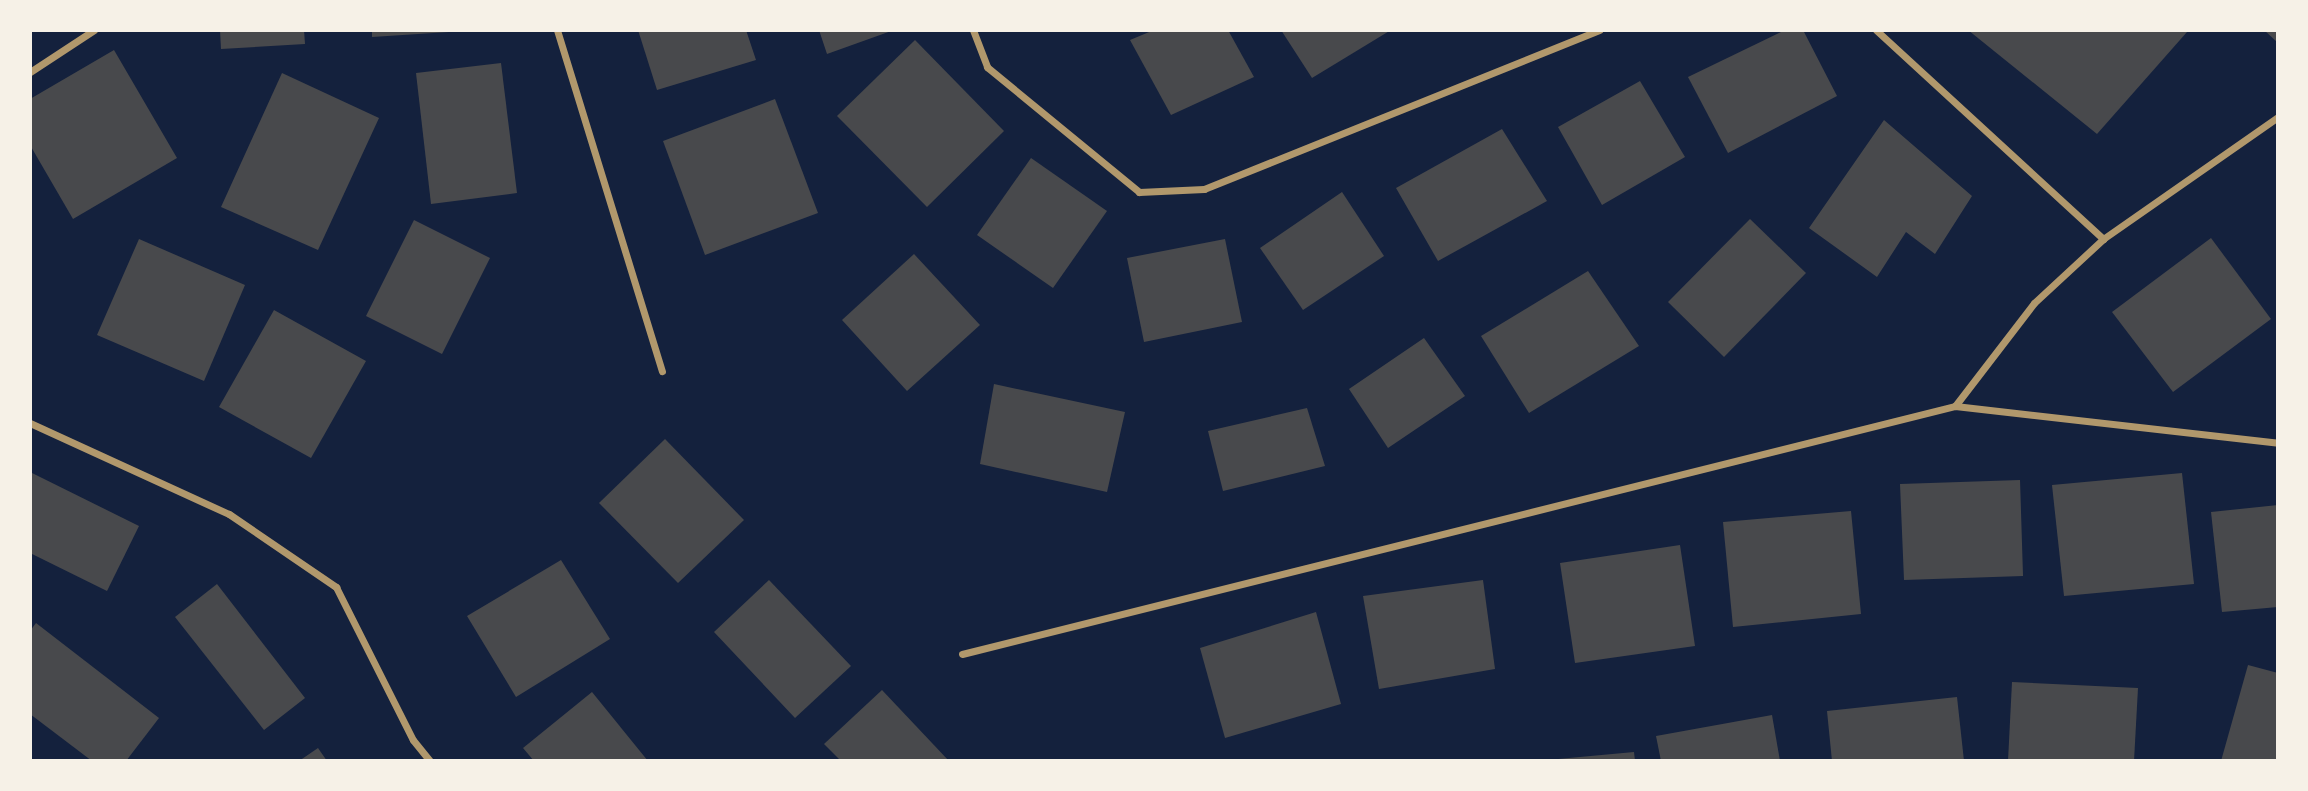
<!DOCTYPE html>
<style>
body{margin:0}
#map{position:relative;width:2308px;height:791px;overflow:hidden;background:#14213d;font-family:"PT Sans",sans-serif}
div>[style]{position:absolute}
.building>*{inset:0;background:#48494c}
.minor>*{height:7px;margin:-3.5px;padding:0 3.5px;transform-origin:3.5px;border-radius:3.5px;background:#b1986c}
span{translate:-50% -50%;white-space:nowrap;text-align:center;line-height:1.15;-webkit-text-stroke:5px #f6f1e7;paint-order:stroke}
.frame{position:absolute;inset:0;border:32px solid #f6f1e7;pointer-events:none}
</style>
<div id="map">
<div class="building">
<i style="clip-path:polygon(220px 30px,304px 30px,305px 44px,221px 49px)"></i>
<i style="clip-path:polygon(372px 30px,448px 30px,449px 32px,372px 37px)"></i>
<i style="clip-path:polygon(638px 30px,746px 30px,756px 60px,657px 90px)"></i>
<i style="clip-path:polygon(819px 30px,894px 30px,827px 54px)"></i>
<i style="clip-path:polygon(1154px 30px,1228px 30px,1254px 77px,1171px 115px,1130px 40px)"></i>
<i style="clip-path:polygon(1281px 30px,1391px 30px,1312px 78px)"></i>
<i style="clip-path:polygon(1785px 30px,1803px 30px,1837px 96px,1728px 153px,1688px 77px)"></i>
<i style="clip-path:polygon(1968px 30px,2184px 30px,2187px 32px,2097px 134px)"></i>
<i style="clip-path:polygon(2264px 30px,2278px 30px,2278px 43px)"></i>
<i style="clip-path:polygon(915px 40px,1004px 131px,927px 207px,837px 116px)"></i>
<i style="clip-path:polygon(114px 50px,177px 158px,73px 219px,30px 145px,30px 99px)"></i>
<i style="clip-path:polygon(501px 63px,517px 193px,431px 204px,416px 73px)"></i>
<i style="clip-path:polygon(282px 73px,379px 118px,318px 250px,221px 207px)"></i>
<i style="clip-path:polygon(1640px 81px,1685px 157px,1602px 205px,1558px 127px)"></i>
<i style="clip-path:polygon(775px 99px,818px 213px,705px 255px,663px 141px)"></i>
<i style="clip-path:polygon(1884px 120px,1972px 196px,1935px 254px,1906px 232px,1877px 277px,1809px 228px)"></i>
<i style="clip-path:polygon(1502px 129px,1547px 201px,1438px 261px,1396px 188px)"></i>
<i style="clip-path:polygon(1031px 158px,1107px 211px,1053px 288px,977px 235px)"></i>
<i style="clip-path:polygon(1342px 192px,1384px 256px,1303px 310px,1260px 248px)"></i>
<i style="clip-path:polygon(1750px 219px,1806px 273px,1724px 357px,1668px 302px)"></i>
<i style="clip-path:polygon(414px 220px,490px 258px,442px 354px,366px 316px)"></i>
<i style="clip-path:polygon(2211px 238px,2271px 319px,2173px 392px,2112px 312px)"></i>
<i style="clip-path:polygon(139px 239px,245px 285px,204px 381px,97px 335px)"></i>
<i style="clip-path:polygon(1225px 239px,1242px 322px,1144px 342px,1127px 258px)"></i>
<i style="clip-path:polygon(914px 254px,980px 325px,907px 391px,842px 320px)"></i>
<i style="clip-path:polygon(1588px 271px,1639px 346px,1529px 413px,1481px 336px)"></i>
<i style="clip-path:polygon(274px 310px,366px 361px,311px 458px,219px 407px)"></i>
<i style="clip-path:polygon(1424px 338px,1465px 396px,1388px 448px,1349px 389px)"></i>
<i style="clip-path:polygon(994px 384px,1125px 412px,1107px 492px,980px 464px)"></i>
<i style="clip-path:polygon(1307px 408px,1325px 466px,1223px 491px,1208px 431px)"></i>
<i style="clip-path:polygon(665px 439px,744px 520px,678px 583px,599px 503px)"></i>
<i style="clip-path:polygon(30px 472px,139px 526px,107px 591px,30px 553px)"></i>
<i style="clip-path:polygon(2182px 473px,2194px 584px,2064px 596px,2052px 485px)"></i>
<i style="clip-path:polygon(2020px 480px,2023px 576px,1904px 580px,1900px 484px)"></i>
<i style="clip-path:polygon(2278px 505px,2278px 607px,2222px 612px,2211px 512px)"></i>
<i style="clip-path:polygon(1851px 511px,1861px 614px,1733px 627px,1723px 522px)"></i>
<i style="clip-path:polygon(1680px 545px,1695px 646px,1575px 663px,1560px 563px)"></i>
<i style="clip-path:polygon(561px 560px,610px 639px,516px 697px,467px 616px)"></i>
<i style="clip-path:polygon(769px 580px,851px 666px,795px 718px,714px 632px)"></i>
<i style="clip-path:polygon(1483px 580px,1495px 669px,1379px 689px,1363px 596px)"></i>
<i style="clip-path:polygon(217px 584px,305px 698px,264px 730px,175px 617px)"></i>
<i style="clip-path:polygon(1316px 612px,1341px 704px,1225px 738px,1200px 648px)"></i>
<i style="clip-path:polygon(36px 623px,159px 718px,126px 761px,92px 761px,30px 714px,30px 631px)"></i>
<i style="clip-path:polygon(2248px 665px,2278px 673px,2278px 761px,2221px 761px)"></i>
<i style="clip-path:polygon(2012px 682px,2138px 688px,2134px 761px,2008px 761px)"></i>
<i style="clip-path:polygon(882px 690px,949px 761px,841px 761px,824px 744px)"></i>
<i style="clip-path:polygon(592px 692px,648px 761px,534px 761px,523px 748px)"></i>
<i style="clip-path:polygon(1957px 697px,1964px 761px,1832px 761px,1827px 711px)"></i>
<i style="clip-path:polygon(1772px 715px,1780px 761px,1661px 761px,1656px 736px)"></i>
<i style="clip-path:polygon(318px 748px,327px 761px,299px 761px)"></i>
<i style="clip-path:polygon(1634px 752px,1635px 761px,1558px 761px,1558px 759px)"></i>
</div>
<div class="minor">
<i style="left:557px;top:30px;width:357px;rotate:72.9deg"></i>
<i style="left:973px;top:30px;width:40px;rotate:69deg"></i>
<i style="left:987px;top:67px;width:197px;rotate:39.4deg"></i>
<i style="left:1139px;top:192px;width:65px;rotate:-2.6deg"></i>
<i style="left:1204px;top:189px;width:426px;rotate:-21.9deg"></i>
<i style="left:1876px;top:30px;width:309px;rotate:42.6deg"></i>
<i style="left:30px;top:72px;width:77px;rotate:-33.3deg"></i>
<i style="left:1955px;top:406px;width:325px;rotate:6.5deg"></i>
<i style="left:30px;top:423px;width:219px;rotate:24.6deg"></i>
<i style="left:229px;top:514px;width:130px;rotate:34.3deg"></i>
<i style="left:336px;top:587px;width:171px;rotate:63.3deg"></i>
<i style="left:413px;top:740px;width:27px;rotate:51deg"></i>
<i style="left:962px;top:654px;width:1024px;rotate:-14.02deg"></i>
<i style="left:1955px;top:406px;width:130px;rotate:-52.5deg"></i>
<i style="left:2034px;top:303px;width:94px;rotate:-42.8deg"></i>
<i style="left:2103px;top:239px;width:213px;rotate:-34.9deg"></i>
</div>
<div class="frame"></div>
</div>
